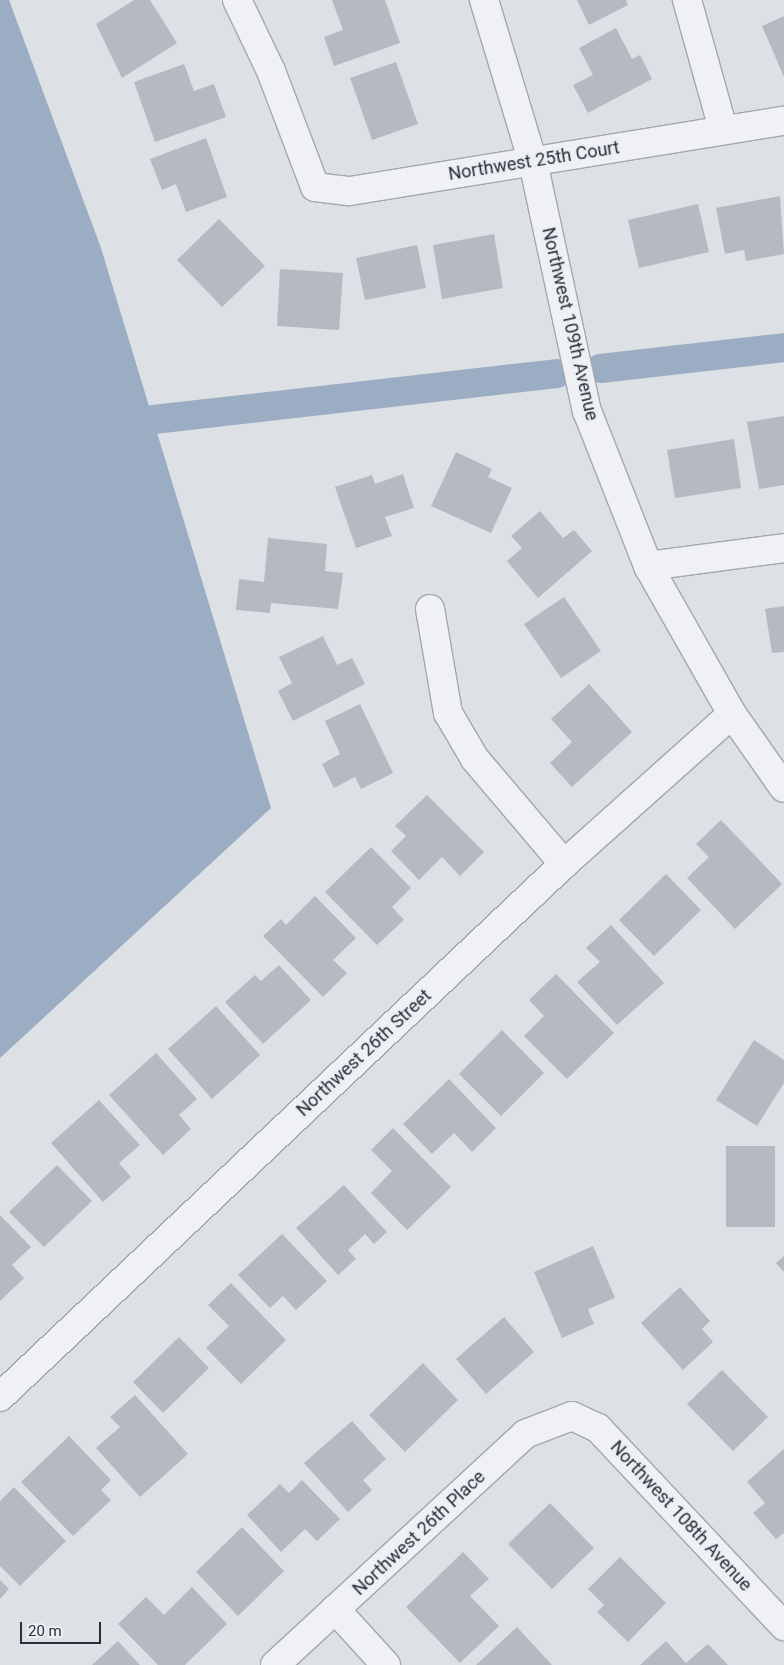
<!DOCTYPE html>
<style>
body{margin:0}
#map{position:relative;width:784px;height:1665px;overflow:hidden;background:#dde0e5;font-family:Roboto,sans-serif}
div>[style]{position:absolute}
.water>*{inset:0;background:#9badc2}
.canal>*{height:29px;margin:-14.5px;padding:0 14.5px;transform-origin:14.5px;border-radius:14.5px;background:#9badc2}
.building>*{inset:0;background:#b5b9c2}
.roads{filter:drop-shadow(1px 0 #a3a7ae) drop-shadow(-1px 0 #a3a7ae) drop-shadow(0 1px #a3a7ae) drop-shadow(0 -1px #a3a7ae)}
.minor>*{height:28px;margin:-14px;padding:0 14px;transform-origin:14px;border-radius:14px;background:#eff1f4}
span{translate:-50% -50%;white-space:nowrap;text-align:center;line-height:1.15;-webkit-text-stroke:4.5px #eceff3;paint-order:stroke}
.street-label{font-size:18px;color:#282e3a}
.scale{position:absolute;left:20px;top:1622px;width:81px;height:22px;box-sizing:border-box;border:2px solid #282e3a;border-top:0;padding-left:6px;font-size:15px;line-height:18px;white-space:nowrap;color:#282e3a;-webkit-text-stroke:4px #eceff3;paint-order:stroke}
</style>
<div id="map">
<div class="water">
<i style="clip-path:polygon(0 0,9px 0,101px 248px,271px 808px,0 1058px)"></i>
</div>
<div class="canal">
<i style="left:600px;top:368px;width:185px;rotate:-6.5deg"></i>
<i style="left:153px;top:419px;width:406px;rotate:-6.5deg"></i>
</div>
<div class="building">
<i style="clip-path:polygon(134px 0,150px 0,177px 43px,122px 78px,96px 24px)"></i>
<i style="clip-path:polygon(332px 0,385px 0,400px 43px,334px 66px,324px 37px,343px 30px)"></i>
<i style="clip-path:polygon(577px 0,626px 0,628px 5px,589px 25px)"></i>
<i style="clip-path:polygon(784px 16px,784px 77px,762px 26px)"></i>
<i style="clip-path:polygon(616px 28px,632px 59px,640px 55px,652px 79px,588px 113px,573px 85px,593px 75px,579px 48px)"></i>
<i style="clip-path:polygon(396px 62px,418px 124px,372px 140px,350px 78px)"></i>
<i style="clip-path:polygon(184px 64px,194px 91px,214px 84px,226px 117px,155px 142px,134px 82px)"></i>
<i style="clip-path:polygon(206px 138px,227px 197px,186px 212px,176px 184px,162px 190px,150px 159px)"></i>
<i style="clip-path:polygon(780px 196px,784px 254px,746px 261px,744px 250px,725px 254px,716px 208px)"></i>
<i style="clip-path:polygon(698px 204px,709px 252px,639px 268px,628px 220px)"></i>
<i style="clip-path:polygon(219px 219px,265px 266px,222px 307px,177px 260px)"></i>
<i style="clip-path:polygon(494px 234px,503px 288px,442px 299px,433px 245px)"></i>
<i style="clip-path:polygon(417px 245px,426px 288px,365px 300px,356px 258px)"></i>
<i style="clip-path:polygon(280px 269px,343px 273px,339px 330px,277px 326px)"></i>
<i style="clip-path:polygon(784px 416px,784px 485px,759px 489px,747px 422px)"></i>
<i style="clip-path:polygon(734px 439px,741px 488px,675px 498px,667px 450px)"></i>
<i style="clip-path:polygon(456px 452px,492px 469px,488px 477px,512px 488px,491px 533px,431px 506px)"></i>
<i style="clip-path:polygon(403px 474px,414px 508px,385px 517px,392px 536px,356px 548px,335px 487px,372px 475px,375px 484px)"></i>
<i style="clip-path:polygon(540px 511px,563px 538px,574px 530px,592px 551px,538px 598px,507px 561px,522px 548px,511px 536px)"></i>
<i style="clip-path:polygon(268px 538px,327px 544px,325px 571px,343px 573px,338px 609px,271px 603px,270px 613px,236px 610px,239px 579px,264px 582px)"></i>
<i style="clip-path:polygon(564px 597px,601px 651px,561px 678px,524px 624px)"></i>
<i style="clip-path:polygon(784px 606px,784px 652px,772px 653px,765px 609px)"></i>
<i style="clip-path:polygon(323px 636px,337px 665px,352px 658px,365px 684px,293px 721px,278px 691px,292px 683px,279px 657px)"></i>
<i style="clip-path:polygon(589px 684px,632px 732px,572px 787px,550px 763px,572px 742px,551px 719px)"></i>
<i style="clip-path:polygon(360px 704px,393px 773px,361px 789px,355px 777px,334px 788px,322px 764px,340px 754px,325px 721px)"></i>
<i style="clip-path:polygon(427px 795px,484px 852px,460px 876px,442px 857px,419px 880px,391px 851px,406px 836px,395px 826px)"></i>
<i style="clip-path:polygon(721px 820px,782px 884px,735px 929px,687px 878px,709px 857px,696px 844px)"></i>
<i style="clip-path:polygon(371px 847px,411px 888px,392px 907px,404px 920px,377px 945px,325px 892px)"></i>
<i style="clip-path:polygon(666px 874px,701px 910px,654px 956px,619px 920px)"></i>
<i style="clip-path:polygon(315px 896px,356px 938px,333px 960px,347px 973px,323px 997px,263px 936px,281px 919px,286px 925px)"></i>
<i style="clip-path:polygon(611px 925px,664px 983px,617px 1025px,577px 982px,600px 962px,586px 948px)"></i>
<i style="clip-path:polygon(279px 965px,311px 1000px,263px 1044px,225px 1002px,255px 975px,261px 981px)"></i>
<i style="clip-path:polygon(556px 974px,614px 1033px,567px 1079px,524px 1036px,544px 1016px,529px 1000px)"></i>
<i style="clip-path:polygon(216px 1006px,260px 1055px,212px 1099px,168px 1049px)"></i>
<i style="clip-path:polygon(502px 1030px,544px 1073px,501px 1116px,459px 1074px)"></i>
<i style="clip-path:polygon(754px 1040px,784px 1060px,784px 1083px,757px 1126px,716px 1100px)"></i>
<i style="clip-path:polygon(156px 1053px,197px 1099px,179px 1115px,191px 1129px,163px 1155px,109px 1095px)"></i>
<i style="clip-path:polygon(449px 1079px,496px 1128px,472px 1152px,454px 1133px,432px 1154px,403px 1124px)"></i>
<i style="clip-path:polygon(99px 1100px,140px 1145px,119px 1163px,131px 1177px,103px 1202px,51px 1143px)"></i>
<i style="clip-path:polygon(393px 1128px,451px 1187px,407px 1230px,371px 1193px,392px 1171px,371px 1150px)"></i>
<i style="clip-path:polygon(726px 1146px,775px 1146px,775px 1227px,726px 1227px)"></i>
<i style="clip-path:polygon(57px 1165px,92px 1201px,44px 1247px,9px 1212px)"></i>
<i style="clip-path:polygon(344px 1185px,387px 1232px,374px 1244px,365px 1234px,348px 1250px,356px 1259px,338px 1275px,296px 1228px)"></i>
<i style="clip-path:polygon(0 1215px,31px 1247px,12px 1265px,24px 1278px,0 1301px)"></i>
<i style="clip-path:polygon(282px 1234px,327px 1281px,296px 1310px,283px 1296px,270px 1308px,238px 1275px)"></i>
<i style="clip-path:polygon(593px 1246px,615px 1298px,588px 1309px,594px 1324px,562px 1338px,534px 1272px)"></i>
<i style="clip-path:polygon(784px 1256px,784px 1272px,776px 1263px)"></i>
<i style="clip-path:polygon(231px 1283px,286px 1340px,241px 1384px,206px 1348px,229px 1326px,208px 1305px)"></i>
<i style="clip-path:polygon(680px 1287px,710px 1321px,702px 1329px,713px 1342px,683px 1370px,641px 1323px)"></i>
<i style="clip-path:polygon(504px 1317px,534px 1352px,486px 1394px,456px 1359px)"></i>
<i style="clip-path:polygon(179px 1337px,209px 1368px,163px 1413px,133px 1382px)"></i>
<i style="clip-path:polygon(423px 1363px,458px 1400px,405px 1452px,369px 1415px)"></i>
<i style="clip-path:polygon(722px 1370px,768px 1417px,733px 1451px,687px 1404px)"></i>
<i style="clip-path:polygon(135px 1395px,188px 1454px,140px 1497px,96px 1448px,120px 1427px,110px 1417px)"></i>
<i style="clip-path:polygon(352px 1421px,386px 1459px,363px 1480px,372px 1490px,348px 1512px,304px 1463px)"></i>
<i style="clip-path:polygon(69px 1436px,111px 1480px,101px 1490px,111px 1500px,73px 1536px,21px 1482px)"></i>
<i style="clip-path:polygon(784px 1449px,784px 1533px,776px 1539px,753px 1513px,765px 1503px,747px 1482px)"></i>
<i style="clip-path:polygon(302px 1480px,340px 1519px,317px 1541px,305px 1529px,281px 1552px,247px 1515px,280px 1484px,289px 1493px)"></i>
<i style="clip-path:polygon(14px 1487px,66px 1541px,20px 1586px,0 1566px,0 1501px)"></i>
<i style="clip-path:polygon(550px 1503px,594px 1548px,552px 1589px,508px 1544px)"></i>
<i style="clip-path:polygon(242px 1527px,284px 1571px,238px 1616px,196px 1572px)"></i>
<i style="clip-path:polygon(463px 1552px,489px 1579px,470px 1596px,499px 1626px,460px 1663px,406px 1607px)"></i>
<i style="clip-path:polygon(620px 1557px,666px 1603px,628px 1642px,597px 1612px,604px 1605px,588px 1589px)"></i>
<i style="clip-path:polygon(0 1580px,9px 1589px,0 1599px)"></i>
<i style="clip-path:polygon(192px 1587px,227px 1624px,185px 1665px,158px 1665px,118px 1624px,146px 1597px,164px 1615px)"></i>
<i style="clip-path:polygon(517px 1627px,552px 1665px,476px 1665px)"></i>
<i style="clip-path:polygon(118px 1641px,140px 1665px,92px 1665px)"></i>
<i style="clip-path:polygon(666px 1641px,686px 1663px,708px 1644px,728px 1665px,640px 1665px)"></i>
</div>
<div class="roads">
<div class="minor">
<i style="left:237px;top:0;width:79px;rotate:64.4deg"></i>
<i style="left:271px;top:71px;width:124px;rotate:69.2deg"></i>
<i style="left:315px;top:187px;width:35px;rotate:7deg"></i>
<i style="left:350px;top:191px;width:440px;rotate:-9.2deg"></i>
<i style="left:484px;top:0;width:169px;rotate:73.2deg"></i>
<i style="left:533px;top:162px;width:255px;rotate:77.8deg"></i>
<i style="left:587px;top:411px;width:167px;rotate:68.5deg"></i>
<i style="left:648px;top:566px;width:170px;rotate:60.4deg"></i>
<i style="left:732px;top:714px;width:90px;rotate:54.9deg"></i>
<i style="left:687px;top:0;width:134px;rotate:74.4deg"></i>
<i style="left:648px;top:566px;width:137px;rotate:-7.5deg"></i>
<i style="left:430px;top:609px;width:106px;rotate:80.2deg"></i>
<i style="left:448px;top:713px;width:53px;rotate:59.6deg"></i>
<i style="left:475px;top:759px;width:138px;rotate:49.7deg"></i>
<i style="left:0;top:1397px;width:776px;rotate:-43.38deg"></i>
<i style="left:564px;top:864px;width:225px;rotate:-41.8deg"></i>
<i style="left:335px;top:1609px;width:76px;rotate:47.7deg"></i>
<i style="left:275px;top:1665px;width:340px;rotate:-42.7deg"></i>
<i style="left:525px;top:1434px;width:50px;rotate:-21deg"></i>
<i style="left:572px;top:1416px;width:29px;rotate:25deg"></i>
<i style="left:598px;top:1428px;width:272px;rotate:46.8deg"></i>
</div>
</div>
<div class="street-label">
<span style="left:534px;top:161px;rotate:-9deg">Northwest 25th Court</span>
<span style="left:570px;top:324px;rotate:77deg">Northwest 109th Avenue</span>
<span style="left:364px;top:1053px;rotate:-43deg">Northwest 26th Street</span>
<span style="left:681px;top:1516px;rotate:47deg">Northwest 108th Avenue</span>
<span style="left:419px;top:1533px;rotate:-43deg">Northwest 26th Place</span>
</div>
<div class="scale">20 m</div>
</div>
